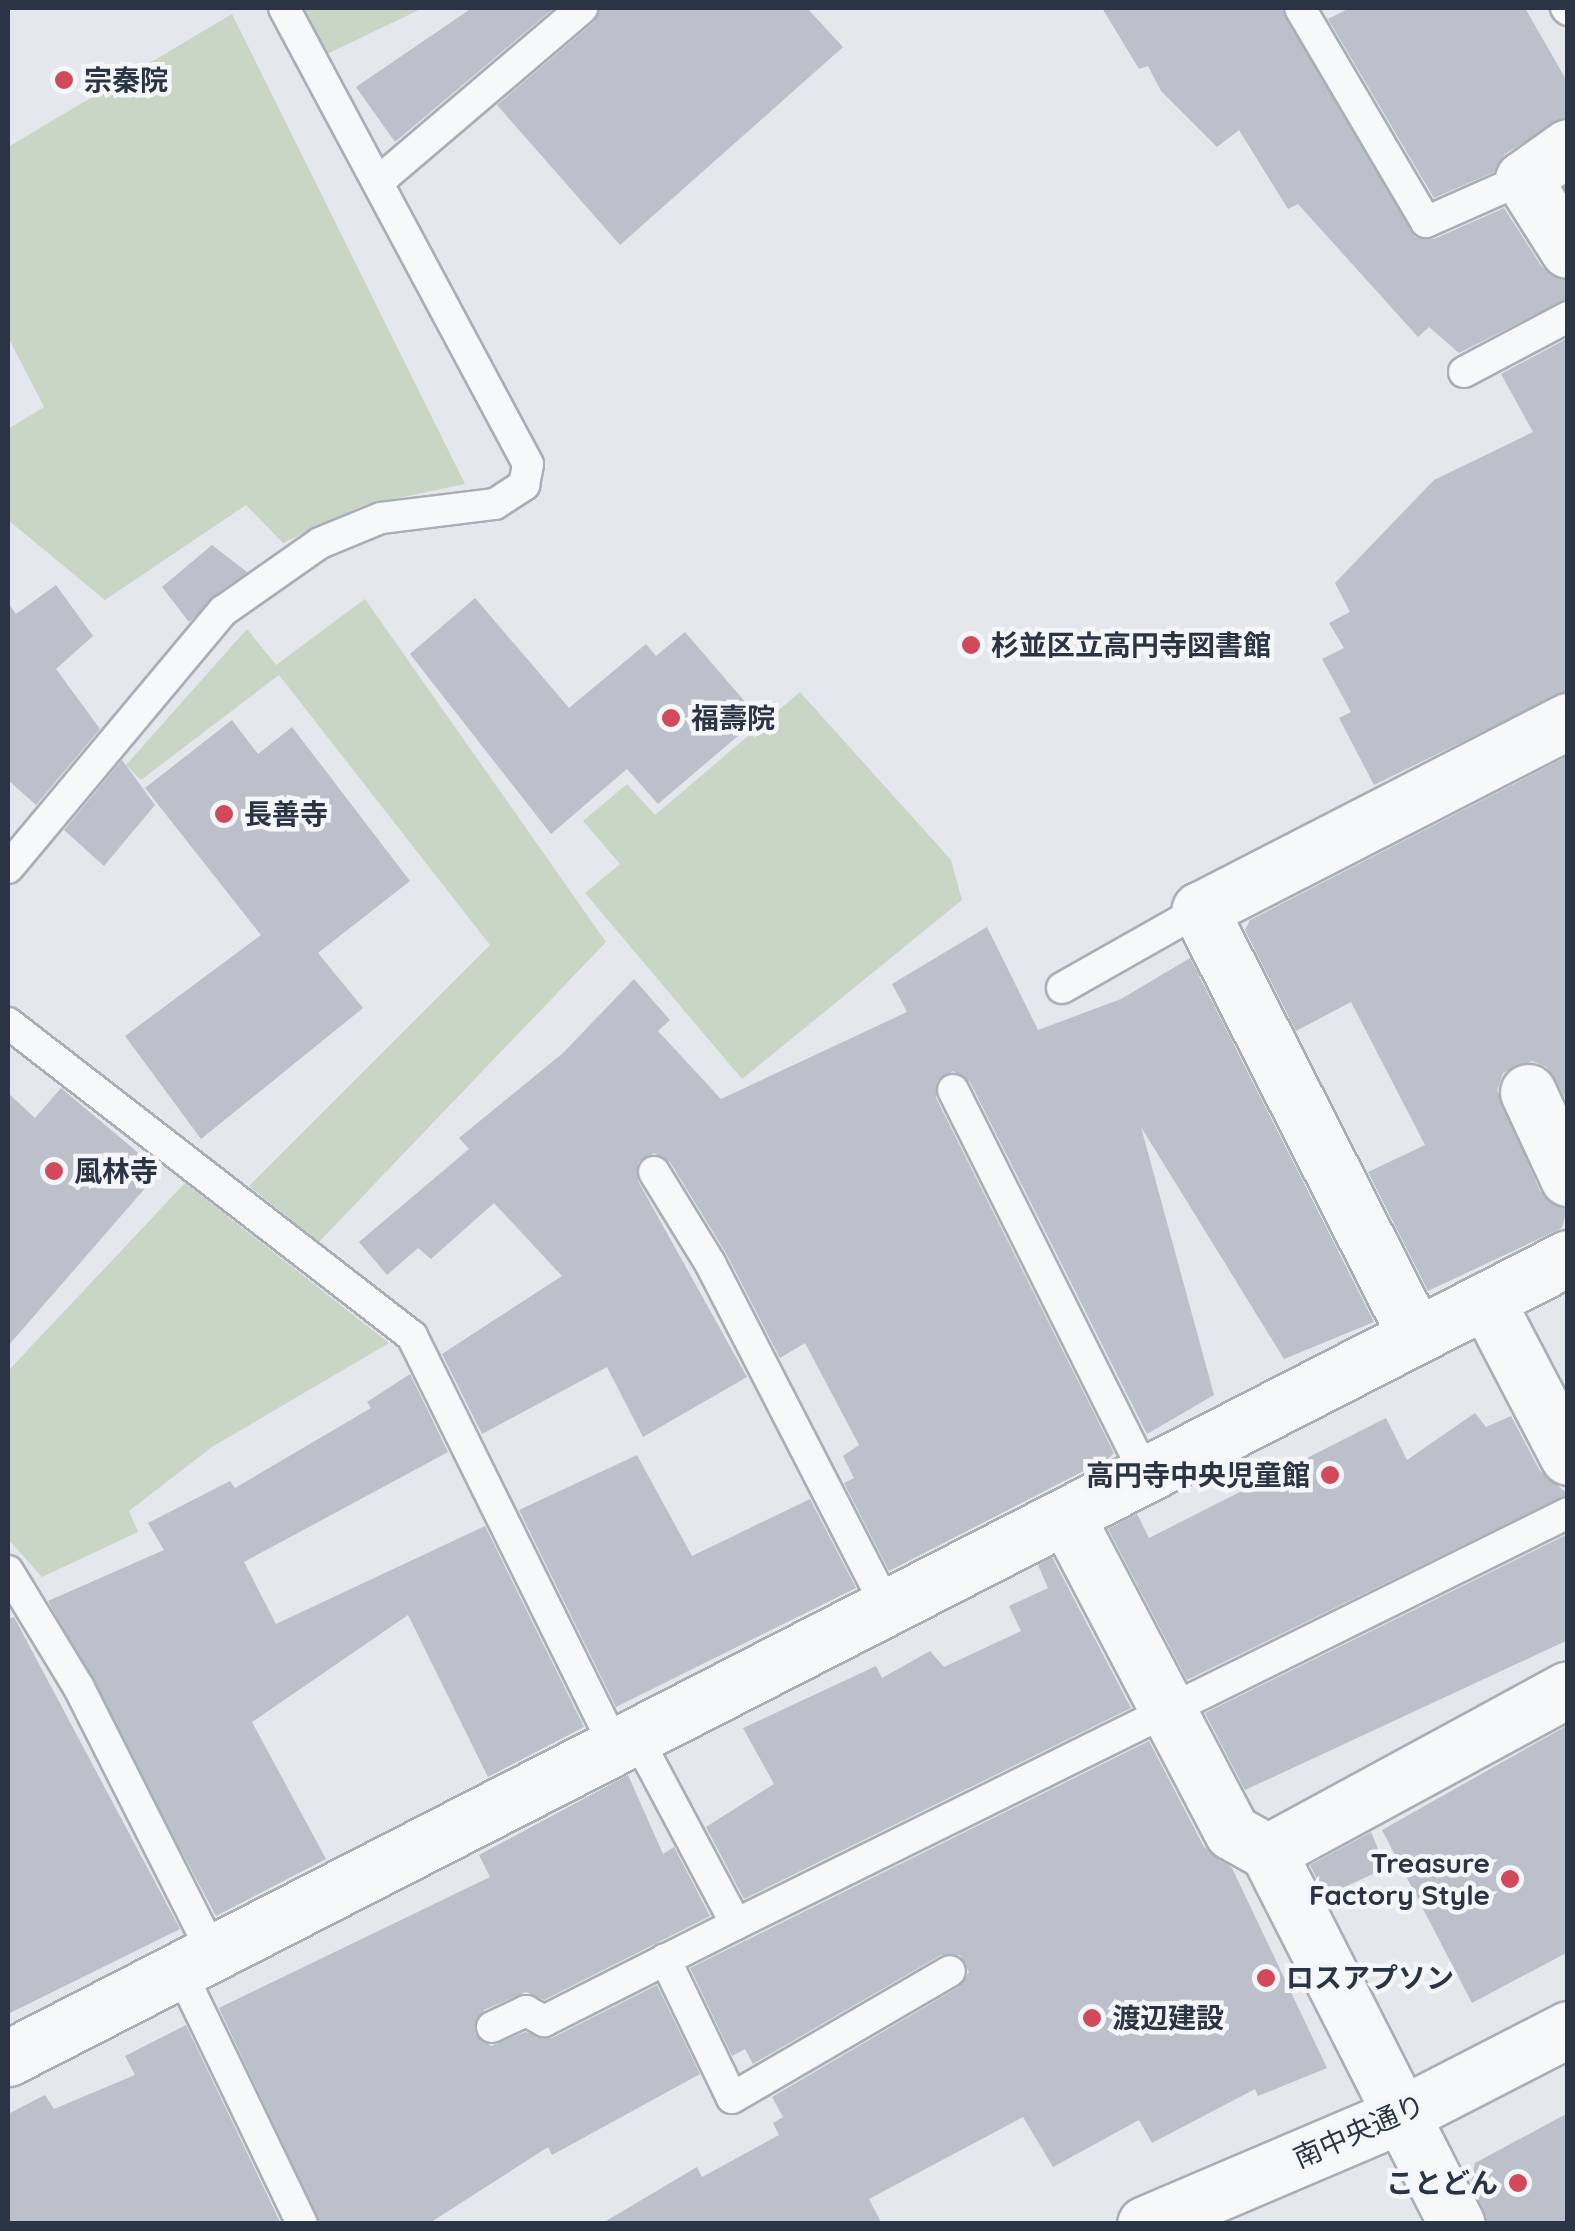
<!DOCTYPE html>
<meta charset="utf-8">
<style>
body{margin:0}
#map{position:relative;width:1575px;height:2231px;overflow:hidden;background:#e4e7ec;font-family:Quicksand,"Noto Sans JP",sans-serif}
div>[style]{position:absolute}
.green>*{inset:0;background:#c9d6c5}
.building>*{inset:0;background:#bbc0ca}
.roads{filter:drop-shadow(2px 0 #a9aeb7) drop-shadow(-2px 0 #a9aeb7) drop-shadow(0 2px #a9aeb7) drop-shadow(0 -2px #a9aeb7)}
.service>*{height:30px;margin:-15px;padding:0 15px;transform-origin:15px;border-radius:15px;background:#f7f8fa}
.minor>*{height:55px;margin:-27.5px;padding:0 27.5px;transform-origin:27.5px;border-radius:27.5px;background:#f7f8fa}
.tertiary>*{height:55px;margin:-27.5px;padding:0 27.5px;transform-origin:27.5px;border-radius:27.5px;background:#f7f8fa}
.dots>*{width:28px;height:28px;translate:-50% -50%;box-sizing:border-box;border:5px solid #f4f6f9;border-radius:50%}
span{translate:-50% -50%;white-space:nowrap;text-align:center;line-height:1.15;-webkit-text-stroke:9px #f4f6f9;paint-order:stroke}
.poi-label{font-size:28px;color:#2b3445;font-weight:700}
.left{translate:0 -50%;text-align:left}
.right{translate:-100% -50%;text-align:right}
.street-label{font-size:28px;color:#2b3445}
.frame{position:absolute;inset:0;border:10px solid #2b3445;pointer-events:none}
</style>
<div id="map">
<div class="green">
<i style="clip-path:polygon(303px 8px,423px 8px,327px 54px)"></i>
<i style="clip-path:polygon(232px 14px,465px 484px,364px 505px,283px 543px,246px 505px,105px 600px,8px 520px,8px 429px,44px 407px,8px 337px,8px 147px)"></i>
<i style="clip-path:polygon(365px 599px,606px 942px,319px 1242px,249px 1186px,490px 945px,279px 675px,141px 780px,126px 765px,247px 629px,276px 665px)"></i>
<i style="clip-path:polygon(800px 692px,951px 860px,962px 900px,742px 1079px,585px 893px,620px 864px,583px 821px,627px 784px,655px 815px)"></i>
<i style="clip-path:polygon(185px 1183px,389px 1343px,212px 1447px,129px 1511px,138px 1532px,42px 1577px,8px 1539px,8px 1371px)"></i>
</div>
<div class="building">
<i style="clip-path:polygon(472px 8px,554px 8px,395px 142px,356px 87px)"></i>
<i style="clip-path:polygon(600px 8px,807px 8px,843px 47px,620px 245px,497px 105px,594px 22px)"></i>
<i style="clip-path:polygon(1102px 8px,1281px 8px,1415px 237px,1434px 239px,1504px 208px,1542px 267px,1568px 281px,1568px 298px,1459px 353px,1429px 327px,1418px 337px,1298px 204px,1288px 209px,1239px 130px,1217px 147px,1161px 91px,1148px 66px,1139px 69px)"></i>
<i style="clip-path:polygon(1350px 8px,1525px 8px,1568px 83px,1568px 116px,1505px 154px,1494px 172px,1434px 198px,1328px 19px)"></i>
<i style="clip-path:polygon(1568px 338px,1568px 690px,1374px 785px,1339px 718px,1351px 712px,1322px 659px,1344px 648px,1329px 623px,1350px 612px,1335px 583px,1434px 480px,1533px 432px,1501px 374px)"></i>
<i style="clip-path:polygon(212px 545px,247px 572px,189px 622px,162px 587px)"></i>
<i style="clip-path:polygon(56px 585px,93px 636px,56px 669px,100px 729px,36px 805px,8px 780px,8px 603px,16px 614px)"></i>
<i style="clip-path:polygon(475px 598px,569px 708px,646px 644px,656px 656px,685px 632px,759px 718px,658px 804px,627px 769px,551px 834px,410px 654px)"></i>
<i style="clip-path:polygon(232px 720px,258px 754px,292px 727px,410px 881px,318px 953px,363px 1008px,201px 1139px,125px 1036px,261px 935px,145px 788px)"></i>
<i style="clip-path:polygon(1568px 756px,1568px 1103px,1547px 1067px,1532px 1061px,1503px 1073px,1497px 1090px,1540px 1191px,1567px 1209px,1562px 1228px,1428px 1291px,1368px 1172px,1425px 1145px,1351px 1002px,1296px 1031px,1245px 930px,1250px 920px)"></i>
<i style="clip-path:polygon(122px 760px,155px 805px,104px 866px,64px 830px)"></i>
<i style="clip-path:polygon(987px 927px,1038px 1030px,1121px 999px,1190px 958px,1374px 1322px,1284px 1359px,1141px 1127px,1214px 1395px,1147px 1434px,970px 1082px,953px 1071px,937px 1081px,936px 1098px,1114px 1453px,1109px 1458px,889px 1571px,844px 1483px,854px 1478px,843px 1456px,859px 1445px,805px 1343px,780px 1358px,726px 1253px,670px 1162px,654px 1153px,638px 1162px,638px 1181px,747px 1377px,643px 1437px,607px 1367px,482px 1434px,442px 1354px,562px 1276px,494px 1203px,431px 1259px,418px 1248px,387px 1275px,359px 1242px,469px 1149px,459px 1138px,563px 1053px,634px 979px,670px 1020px,658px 1031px,721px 1099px,907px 1012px,892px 984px)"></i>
<i style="clip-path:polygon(61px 1088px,160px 1171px,8px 1346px,8px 1093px,35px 1118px)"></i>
<i style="clip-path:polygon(410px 1374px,448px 1452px,244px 1562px,276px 1624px,485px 1526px,584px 1727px,488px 1777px,408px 1615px,252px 1722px,326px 1859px,216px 1916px,48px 1601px,164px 1550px,148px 1523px,230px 1481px,235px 1488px,371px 1408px,367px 1402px)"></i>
<i style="clip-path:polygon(1475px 1413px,1486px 1427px,1511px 1416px,1540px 1471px,1568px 1494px,1187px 1680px,1108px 1529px,1137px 1514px,1149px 1538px,1386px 1418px,1407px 1460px)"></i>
<i style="clip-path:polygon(637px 1455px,692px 1556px,810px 1499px,856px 1588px,616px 1707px,519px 1510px)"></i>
<i style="clip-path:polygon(1568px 1534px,1568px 1640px,1245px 1790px,1205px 1713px)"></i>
<i style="clip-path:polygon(1052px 1557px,1131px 1708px,744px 1899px,706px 1827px,774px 1784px,743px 1728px,876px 1666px,882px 1678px,930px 1651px,944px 1667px,1021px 1631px,1009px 1606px,1048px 1588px,1038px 1565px)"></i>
<i style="clip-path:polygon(14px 1617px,180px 1929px,8px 2014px,8px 1619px)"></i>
<i style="clip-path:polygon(1568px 1725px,1568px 1952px,1472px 2003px,1382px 1830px)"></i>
<i style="clip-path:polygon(1149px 1741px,1204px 1847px,1232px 1868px,1327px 2068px,1258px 2096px,1255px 2089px,1152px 2143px,1139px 2120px,1053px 2167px,1023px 2117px,869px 2199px,882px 2224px,601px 2224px,697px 2167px,702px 2177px,779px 2135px,773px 2123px,783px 2117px,772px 2097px,959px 1987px,969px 1972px,960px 1955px,941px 1955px,753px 2064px,745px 2049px,732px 2056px,690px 1968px)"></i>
<i style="clip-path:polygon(628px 1775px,663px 1854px,674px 1847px,710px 1916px,544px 2000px,526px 1992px,484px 2010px,475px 2034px,491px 2046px,525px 2032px,552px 2038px,657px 1985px,700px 2074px,552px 2155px,548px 2147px,428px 2224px,320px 2224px,219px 2008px,490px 1877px,479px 1855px)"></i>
<i style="clip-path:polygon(1371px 1832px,1386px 1868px,1325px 1896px,1310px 1865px)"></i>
<i style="clip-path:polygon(186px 2025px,281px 2224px,8px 2224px,8px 2114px,45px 2095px,54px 2109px,135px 2075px,125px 2056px)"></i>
<i style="clip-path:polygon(1568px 2113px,1568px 2224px,1488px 2224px,1471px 2182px,1475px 2163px)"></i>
</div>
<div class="roads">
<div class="service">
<i style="left:1300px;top:8px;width:248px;rotate:59.5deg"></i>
<i style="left:1426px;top:222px;width:106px;rotate:-23.9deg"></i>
<i style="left:1566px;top:8px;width:3px;rotate:45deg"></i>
<i style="left:379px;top:181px;width:267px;rotate:-40.4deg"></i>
<i style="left:1464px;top:372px;width:118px;rotate:-27.9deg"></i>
<i style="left:8px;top:868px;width:335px;rotate:-50.1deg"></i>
<i style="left:223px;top:611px;width:118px;rotate:-35deg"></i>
<i style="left:320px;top:543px;width:66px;rotate:-22.3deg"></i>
<i style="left:381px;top:518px;width:115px;rotate:-7deg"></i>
<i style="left:495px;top:504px;width:35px;rotate:-33deg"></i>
<i style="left:524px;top:485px;width:21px;rotate:-79deg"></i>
<i style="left:528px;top:464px;width:517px;rotate:-118.15deg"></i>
<i style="left:1062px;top:988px;width:159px;rotate:-29.5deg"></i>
<i style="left:8px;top:1023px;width:511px;rotate:37.77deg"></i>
<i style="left:412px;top:1336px;width:458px;rotate:63.7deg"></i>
<i style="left:953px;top:1090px;width:431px;rotate:63.4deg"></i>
<i style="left:654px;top:1172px;width:107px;rotate:58.4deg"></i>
<i style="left:710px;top:1263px;width:388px;rotate:62.8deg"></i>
<i style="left:8px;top:1571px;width:137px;rotate:58.7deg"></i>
<i style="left:79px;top:1688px;width:292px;rotate:63.2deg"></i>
<i style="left:636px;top:1736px;width:213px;rotate:62deg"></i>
<i style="left:736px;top:1924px;width:928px;rotate:-26.29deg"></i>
<i style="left:665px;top:1959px;width:154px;rotate:64.3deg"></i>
<i style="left:732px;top:2098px;width:252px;rotate:-30.2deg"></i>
<i style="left:178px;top:1966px;width:286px;rotate:64.3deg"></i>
<i style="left:492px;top:2027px;width:38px;rotate:-25deg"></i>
<i style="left:526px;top:2011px;width:21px;rotate:29deg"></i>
<i style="left:544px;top:2021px;width:215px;rotate:-26.8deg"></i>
</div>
<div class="minor">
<i style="left:1568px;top:147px;width:55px;rotate:144.6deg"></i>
<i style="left:1523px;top:179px;width:84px;rotate:57.6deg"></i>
<i style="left:1528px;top:1092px;width:95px;rotate:65.1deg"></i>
<i style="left:1486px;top:1300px;width:177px;rotate:62.4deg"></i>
<i style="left:1416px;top:1336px;width:478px;rotate:-116.9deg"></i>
<i style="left:1200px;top:910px;width:414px;rotate:-27.2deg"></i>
<i style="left:1066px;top:1516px;width:357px;rotate:62.3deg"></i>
<i style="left:1232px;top:1832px;width:41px;rotate:29.1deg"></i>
<i style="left:1268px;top:1852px;width:341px;rotate:-28.5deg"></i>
<i style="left:8px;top:2058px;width:1753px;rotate:-27.15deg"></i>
</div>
<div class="tertiary">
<i style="left:1268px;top:1852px;width:417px;rotate:63.1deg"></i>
<i style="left:1145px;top:2224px;width:278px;rotate:-23.1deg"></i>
<i style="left:1401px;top:2115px;width:188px;rotate:-27.2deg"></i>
</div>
</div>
<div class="dots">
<i style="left:64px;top:80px;background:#d1495b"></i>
<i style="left:971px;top:645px;background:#d1495b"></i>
<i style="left:671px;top:718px;background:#d1495b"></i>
<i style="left:224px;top:814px;background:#d1495b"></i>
<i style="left:54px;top:1171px;background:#d1495b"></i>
<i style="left:1330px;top:1475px;background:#d1495b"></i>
<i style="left:1510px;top:1879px;background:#d1495b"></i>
<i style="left:1266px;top:1978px;background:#d1495b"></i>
<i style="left:1092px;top:2018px;background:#d1495b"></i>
<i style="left:1518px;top:2183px;background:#d1495b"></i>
</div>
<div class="poi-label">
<span class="left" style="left:84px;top:80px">宗秦院</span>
<span class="left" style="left:991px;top:645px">杉並区立高円寺図書館</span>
<span class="left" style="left:691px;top:718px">福壽院</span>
<span class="left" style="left:244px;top:814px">長善寺</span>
<span class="left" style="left:74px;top:1171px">風林寺</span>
<span class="right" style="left:1310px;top:1475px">高円寺中央児童館</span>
<span class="right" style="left:1490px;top:1879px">Treasure<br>Factory Style</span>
<span class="left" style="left:1286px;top:1978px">ロスアプソン</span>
<span class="left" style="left:1112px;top:2018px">渡辺建設</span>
<span class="right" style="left:1498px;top:2183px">ことどん</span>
</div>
<div class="street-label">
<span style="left:1359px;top:2131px;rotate:-24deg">南中央通り</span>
</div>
<div class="frame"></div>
</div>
